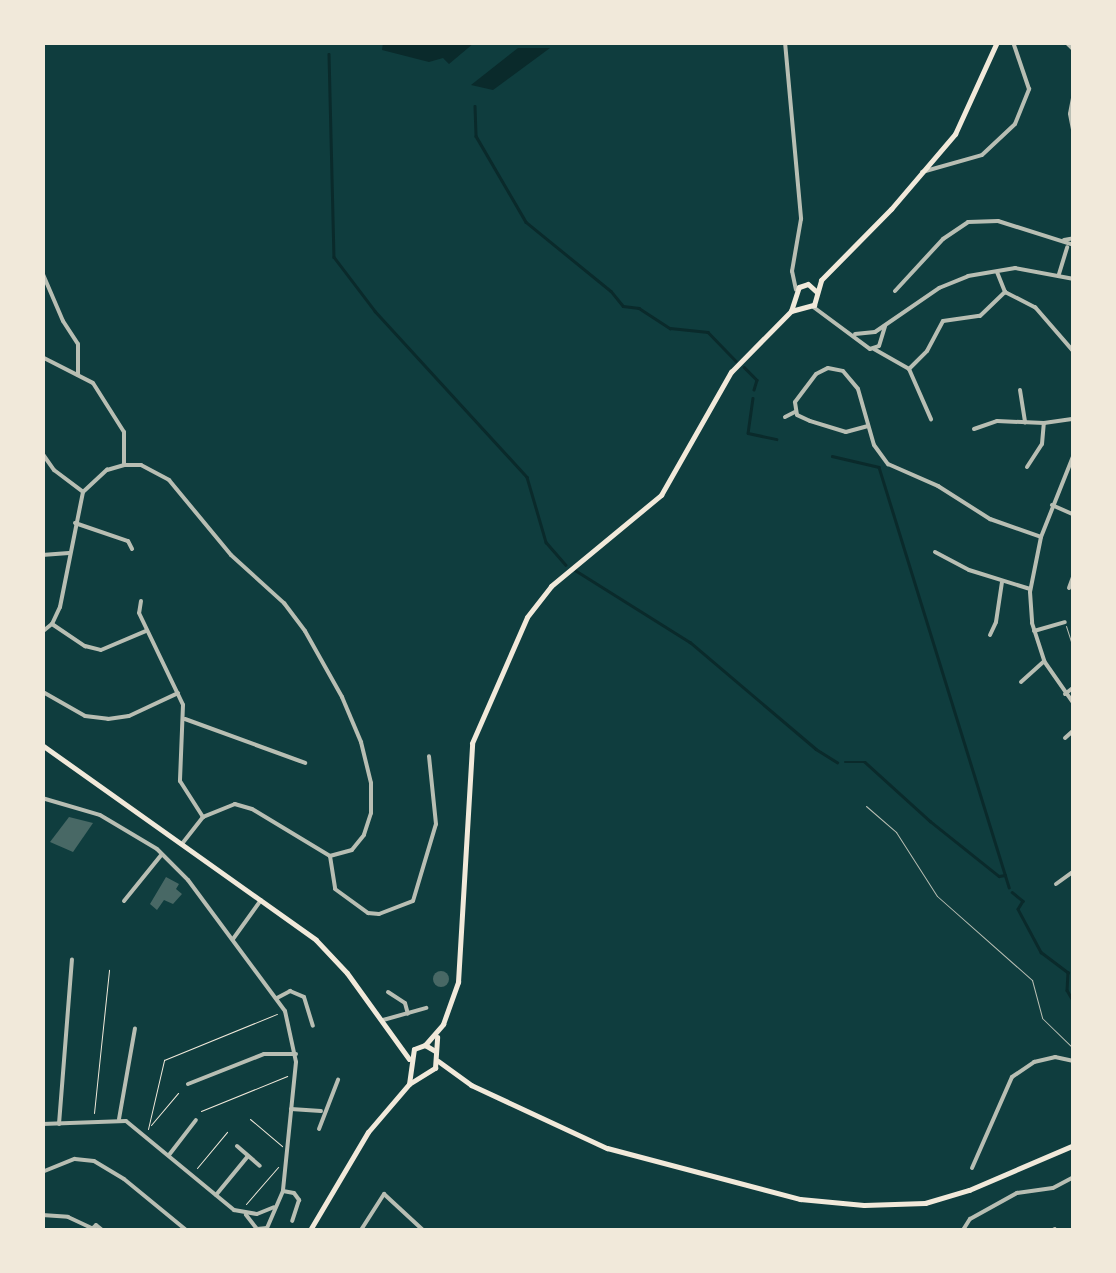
<!DOCTYPE html>
<style>
body{margin:0}
#map{position:relative;width:1116px;height:1273px;overflow:hidden;background:#0f3d3e;font-family:Lato,sans-serif}
div>[style]{position:absolute}
.water>*{inset:0;background:#0a2a2b}
.stream>*{height:2.5px;margin:-1.25px;padding:0 1.25px;transform-origin:1.25px;border-radius:1.25px;background:#0a2a2b}
.building>*{inset:0;background:#486865}
.round{border-radius:50%}
.path>*{height:1px;margin:-0.5px;padding:0 0.5px;transform-origin:0.5px;border-radius:0.5px;background:#f1e9da}
.service>*{height:1px;margin:-0.5px;padding:0 0.5px;transform-origin:0.5px;border-radius:0.5px;background:#b8beb3}
.minor>*{height:4px;margin:-2px;padding:0 2px;transform-origin:2px;border-radius:2px;background:#b8beb3}
.tertiary>*{height:4px;margin:-2px;padding:0 2px;transform-origin:2px;border-radius:2px;background:#b8beb3}
.secondary>*{height:5px;margin:-2.5px;padding:0 2.5px;transform-origin:2.5px;border-radius:2.5px;background:#f1e9da}
.primary>*{height:5px;margin:-2.5px;padding:0 2.5px;transform-origin:2.5px;border-radius:2.5px;background:#f1e9da}
span{translate:-50% -50%;white-space:nowrap;text-align:center;line-height:1.15;-webkit-text-stroke:9px #f1e9da;paint-order:stroke}
.frame{position:absolute;inset:0;border:45px solid #f1e9da;pointer-events:none}
</style>
<div id="map">
<div class="water">
<i style="clip-path:polygon(383px 43px,384px 42px,474px 43px,449px 64px,443px 58px,429px 62px,382px 50px)"></i>
<i style="clip-path:polygon(518px 48px,550px 48px,493px 90px,471px 85px)"></i>
</div>
<div class="stream">
<i style="left:329px;top:54px;width:203px;rotate:88.6deg"></i>
<i style="left:334px;top:257px;width:68px;rotate:52.8deg"></i>
<i style="left:375px;top:311px;width:225px;rotate:47.5deg"></i>
<i style="left:527px;top:477px;width:68px;rotate:73.7deg"></i>
<i style="left:546px;top:542px;width:30px;rotate:49deg"></i>
<i style="left:475px;top:106px;width:30px;rotate:88deg"></i>
<i style="left:476px;top:136px;width:99px;rotate:59.8deg"></i>
<i style="left:526px;top:222px;width:109px;rotate:39.1deg"></i>
<i style="left:611px;top:291px;width:19px;rotate:51deg"></i>
<i style="left:623px;top:306px;width:16px;rotate:7deg"></i>
<i style="left:639px;top:308px;width:37px;rotate:33deg"></i>
<i style="left:670px;top:328px;width:38px;rotate:6deg"></i>
<i style="left:708px;top:332px;width:40px;rotate:46deg"></i>
<i style="left:744px;top:367px;width:18px;rotate:45deg"></i>
<i style="left:757px;top:380px;width:10px;rotate:107deg"></i>
<i style="left:753px;top:398px;width:35px;rotate:98deg"></i>
<i style="left:748px;top:433px;width:29px;rotate:12deg"></i>
<i style="left:832px;top:456px;width:48px;rotate:13.2deg"></i>
<i style="left:879px;top:467px;width:440px;rotate:72.8deg"></i>
<i style="left:575px;top:570px;width:136px;rotate:32.1deg"></i>
<i style="left:690px;top:642px;width:165px;rotate:40.3deg"></i>
<i style="left:816px;top:749px;width:25px;rotate:32deg"></i>
<i style="left:845px;top:762px;width:20px"></i>
<i style="left:865px;top:762px;width:88px;rotate:42.2deg"></i>
<i style="left:930px;top:821px;width:88px;rotate:38.6deg"></i>
<i style="left:999px;top:876px;width:6px;rotate:-9deg"></i>
<i style="left:1012px;top:892px;width:14px;rotate:39deg"></i>
<i style="left:1023px;top:901px;width:9px;rotate:122deg"></i>
<i style="left:1018px;top:909px;width:49px;rotate:61.9deg"></i>
<i style="left:1041px;top:952px;width:34px;rotate:37deg"></i>
<i style="left:1068px;top:972px;width:18px;rotate:93deg"></i>
<i style="left:1067px;top:990px;width:14px;rotate:60deg"></i>
</div>
<div class="building">
<i style="clip-path:polygon(69px 817px,93px 823px,73px 852px,50px 842px)"></i>
<i style="clip-path:polygon(166px 877px,179px 884px,176px 889px,182px 894px,173px 904px,164px 900px,157px 910px,150px 904px)"></i>
<i class="round" style="left:433px;top:971px;width:16px;height:16px"></i>
</div>
<div class="path">
<i style="left:201px;top:1111px;width:93px;rotate:-22.1deg"></i>
<i style="left:94px;top:1113px;width:144px;rotate:-84deg"></i>
<i style="left:250px;top:1119px;width:42px;rotate:40.2deg"></i>
<i style="left:151px;top:1125px;width:42px;rotate:-49.8deg"></i>
<i style="left:148px;top:1129px;width:71px;rotate:-76.9deg"></i>
<i style="left:164px;top:1060px;width:122px;rotate:-22.2deg"></i>
<i style="left:197px;top:1168px;width:47px;rotate:-50.2deg"></i>
<i style="left:246px;top:1204px;width:49px;rotate:-49.1deg"></i>
</div>
<div class="service">
<i style="left:1066px;top:626px;width:19px;rotate:72deg"></i>
<i style="left:866px;top:806px;width:40px;rotate:41deg"></i>
<i style="left:896px;top:832px;width:76px;rotate:57.4deg"></i>
<i style="left:937px;top:896px;width:127px;rotate:41.5deg"></i>
<i style="left:1032px;top:980px;width:39px;rotate:75deg"></i>
<i style="left:1042px;top:1018px;width:45px;rotate:44.1deg"></i>
</div>
<div class="minor">
<i style="left:785px;top:42px;width:178px;rotate:84.8deg"></i>
<i style="left:801px;top:219px;width:53px;rotate:99.8deg"></i>
<i style="left:792px;top:271px;width:19px;rotate:78deg"></i>
<i style="left:1066px;top:42px;width:11px;rotate:45deg"></i>
<i style="left:1074px;top:93px;width:21px;rotate:101deg"></i>
<i style="left:1070px;top:114px;width:20px;rotate:79deg"></i>
<i style="left:922px;top:172px;width:62px;rotate:-15.8deg"></i>
<i style="left:982px;top:155px;width:45px;rotate:-43.2deg"></i>
<i style="left:1015px;top:124px;width:38px;rotate:-68deg"></i>
<i style="left:1029px;top:89px;width:50px;rotate:-108.8deg"></i>
<i style="left:1064px;top:240px;width:10px;rotate:-11deg"></i>
<i style="left:42px;top:272px;width:53px;rotate:66.8deg"></i>
<i style="left:63px;top:321px;width:27px;rotate:57deg"></i>
<i style="left:78px;top:344px;width:31px;rotate:90deg"></i>
<i style="left:997px;top:272px;width:22px;rotate:68deg"></i>
<i style="left:1005px;top:292px;width:34px;rotate:27deg"></i>
<i style="left:1035px;top:307px;width:60px;rotate:49.1deg"></i>
<i style="left:1059px;top:274px;width:28px;rotate:-73deg"></i>
<i style="left:895px;top:291px;width:71px;rotate:-47.3deg"></i>
<i style="left:943px;top:239px;width:30px;rotate:-34deg"></i>
<i style="left:968px;top:222px;width:30px;rotate:-2deg"></i>
<i style="left:998px;top:221px;width:80px;rotate:17.5deg"></i>
<i style="left:874px;top:349px;width:40px;rotate:29.7deg"></i>
<i style="left:909px;top:369px;width:55px;rotate:66.3deg"></i>
<i style="left:42px;top:357px;width:57px;rotate:27deg"></i>
<i style="left:93px;top:383px;width:58px;rotate:57.7deg"></i>
<i style="left:124px;top:432px;width:33px;rotate:90deg"></i>
<i style="left:909px;top:369px;width:25px;rotate:-45deg"></i>
<i style="left:927px;top:351px;width:34px;rotate:-62deg"></i>
<i style="left:943px;top:321px;width:37px;rotate:-8deg"></i>
<i style="left:980px;top:316px;width:35px;rotate:-44deg"></i>
<i style="left:1020px;top:390px;width:33px;rotate:81deg"></i>
<i style="left:785px;top:417px;width:11px;rotate:-27deg"></i>
<i style="left:868px;top:426px;width:23px;rotate:165deg"></i>
<i style="left:846px;top:432px;width:38px;rotate:-163deg"></i>
<i style="left:810px;top:421px;width:14px;rotate:-155deg"></i>
<i style="left:797px;top:415px;width:13px;rotate:-99deg"></i>
<i style="left:795px;top:402px;width:35px;rotate:-53deg"></i>
<i style="left:816px;top:374px;width:13px;rotate:-27deg"></i>
<i style="left:828px;top:368px;width:15px;rotate:11deg"></i>
<i style="left:843px;top:371px;width:23px;rotate:50deg"></i>
<i style="left:858px;top:389px;width:58px;rotate:74.1deg"></i>
<i style="left:874px;top:445px;width:24px;rotate:54deg"></i>
<i style="left:888px;top:464px;width:55px;rotate:23.7deg"></i>
<i style="left:938px;top:486px;width:62px;rotate:32.4deg"></i>
<i style="left:990px;top:519px;width:54px;rotate:19.4deg"></i>
<i style="left:974px;top:429px;width:24px;rotate:-19deg"></i>
<i style="left:997px;top:421px;width:47px;rotate:2.4deg"></i>
<i style="left:1044px;top:423px;width:30px;rotate:-8deg"></i>
<i style="left:42px;top:453px;width:21px;rotate:55deg"></i>
<i style="left:54px;top:470px;width:36px;rotate:37deg"></i>
<i style="left:1027px;top:467px;width:27px;rotate:-57deg"></i>
<i style="left:1042px;top:444px;width:21px;rotate:-85deg"></i>
<i style="left:1052px;top:505px;width:24px;rotate:24deg"></i>
<i style="left:75px;top:523px;width:56px;rotate:18.8deg"></i>
<i style="left:128px;top:541px;width:9px;rotate:63deg"></i>
<i style="left:935px;top:552px;width:38px;rotate:28deg"></i>
<i style="left:969px;top:570px;width:64px;rotate:17.3deg"></i>
<i style="left:42px;top:555px;width:27px;rotate:-4deg"></i>
<i style="left:1069px;top:588px;width:15px;rotate:-70deg"></i>
<i style="left:141px;top:601px;width:12px;rotate:99deg"></i>
<i style="left:139px;top:613px;width:102px;rotate:64.4deg"></i>
<i style="left:183px;top:705px;width:76px;rotate:92.3deg"></i>
<i style="left:180px;top:781px;width:43px;rotate:57.4deg"></i>
<i style="left:52px;top:624px;width:40px;rotate:34deg"></i>
<i style="left:85px;top:646px;width:16px;rotate:14deg"></i>
<i style="left:101px;top:650px;width:49px;rotate:-22.9deg"></i>
<i style="left:1034px;top:631px;width:32px;rotate:-16deg"></i>
<i style="left:42px;top:632px;width:13px;rotate:-39deg"></i>
<i style="left:52px;top:624px;width:19px;rotate:-65deg"></i>
<i style="left:60px;top:607px;width:117px;rotate:-78.7deg"></i>
<i style="left:83px;top:492px;width:33px;rotate:-43deg"></i>
<i style="left:107px;top:470px;width:18px;rotate:-16deg"></i>
<i style="left:124px;top:465px;width:17px"></i>
<i style="left:141px;top:465px;width:32px;rotate:28deg"></i>
<i style="left:169px;top:480px;width:97px;rotate:50.4deg"></i>
<i style="left:231px;top:555px;width:72px;rotate:42.2deg"></i>
<i style="left:284px;top:603px;width:35px;rotate:53deg"></i>
<i style="left:305px;top:631px;width:76px;rotate:60.7deg"></i>
<i style="left:342px;top:697px;width:49px;rotate:67.1deg"></i>
<i style="left:361px;top:742px;width:42px;rotate:76.3deg"></i>
<i style="left:371px;top:783px;width:30px;rotate:90deg"></i>
<i style="left:371px;top:813px;width:23px;rotate:108deg"></i>
<i style="left:364px;top:835px;width:19px;rotate:129deg"></i>
<i style="left:352px;top:850px;width:23px;rotate:165deg"></i>
<i style="left:330px;top:856px;width:91px;rotate:-148.9deg"></i>
<i style="left:252px;top:809px;width:18px;rotate:-164deg"></i>
<i style="left:235px;top:804px;width:35px;rotate:158deg"></i>
<i style="left:203px;top:817px;width:34px;rotate:128deg"></i>
<i style="left:990px;top:635px;width:14px;rotate:-65deg"></i>
<i style="left:996px;top:622px;width:40px;rotate:-81.5deg"></i>
<i style="left:1021px;top:682px;width:31px;rotate:-42deg"></i>
<i style="left:43px;top:692px;width:48px;rotate:29.7deg"></i>
<i style="left:85px;top:716px;width:23px;rotate:7deg"></i>
<i style="left:108px;top:719px;width:21px;rotate:-8deg"></i>
<i style="left:129px;top:716px;width:54px;rotate:-25.1deg"></i>
<i style="left:1065px;top:694px;width:11px;rotate:-38deg"></i>
<i style="left:185px;top:719px;width:128px;rotate:20.1deg"></i>
<i style="left:1065px;top:738px;width:12px;rotate:-42deg"></i>
<i style="left:330px;top:856px;width:33px;rotate:81deg"></i>
<i style="left:335px;top:889px;width:41px;rotate:36deg"></i>
<i style="left:368px;top:913px;width:11px;rotate:5deg"></i>
<i style="left:379px;top:914px;width:36px;rotate:-21deg"></i>
<i style="left:413px;top:901px;width:80px;rotate:-73.4deg"></i>
<i style="left:436px;top:824px;width:68px;rotate:-95.9deg"></i>
<i style="left:1056px;top:884px;width:22px;rotate:-36deg"></i>
<i style="left:124px;top:901px;width:60px;rotate:-51deg"></i>
<i style="left:388px;top:992px;width:20px;rotate:33deg"></i>
<i style="left:405px;top:1003px;width:11px;rotate:75deg"></i>
<i style="left:277px;top:998px;width:15px;rotate:-28deg"></i>
<i style="left:290px;top:991px;width:15px;rotate:23deg"></i>
<i style="left:304px;top:997px;width:30px;rotate:73deg"></i>
<i style="left:383px;top:1020px;width:45px;rotate:-15.6deg"></i>
<i style="left:188px;top:1084px;width:82px;rotate:-21.5deg"></i>
<i style="left:264px;top:1054px;width:32px"></i>
<i style="left:291px;top:1109px;width:30px;rotate:4deg"></i>
<i style="left:119px;top:1119px;width:92px;rotate:-80deg"></i>
<i style="left:59px;top:1124px;width:165px;rotate:-85.5deg"></i>
<i style="left:319px;top:1129px;width:53px;rotate:-68.8deg"></i>
<i style="left:237px;top:1146px;width:30px;rotate:41deg"></i>
<i style="left:169px;top:1155px;width:44px;rotate:-52.4deg"></i>
<i style="left:972px;top:1168px;width:99px;rotate:-66.3deg"></i>
<i style="left:1012px;top:1077px;width:27px;rotate:-34deg"></i>
<i style="left:1034px;top:1062px;width:22px;rotate:-13deg"></i>
<i style="left:1055px;top:1057px;width:19px;rotate:12deg"></i>
<i style="left:42px;top:1172px;width:35px;rotate:-22deg"></i>
<i style="left:75px;top:1159px;width:19px;rotate:6deg"></i>
<i style="left:94px;top:1161px;width:35px;rotate:31deg"></i>
<i style="left:124px;top:1179px;width:80px;rotate:39.4deg"></i>
<i style="left:283px;top:1191px;width:11px;rotate:10deg"></i>
<i style="left:294px;top:1193px;width:9px;rotate:54deg"></i>
<i style="left:299px;top:1200px;width:22px;rotate:108deg"></i>
<i style="left:216px;top:1195px;width:50px;rotate:-50.6deg"></i>
<i style="left:42px;top:1215px;width:26px;rotate:4deg"></i>
<i style="left:68px;top:1217px;width:26px;rotate:25deg"></i>
<i style="left:91px;top:1230px;width:7px;rotate:-45deg"></i>
<i style="left:96px;top:1225px;width:8px;rotate:40deg"></i>
<i style="left:361px;top:1230px;width:43px;rotate:-57.4deg"></i>
<i style="left:384px;top:1194px;width:53px;rotate:42.7deg"></i>
<i style="left:963px;top:1230px;width:13px;rotate:-58deg"></i>
<i style="left:970px;top:1219px;width:54px;rotate:-29deg"></i>
<i style="left:1017px;top:1193px;width:36px;rotate:-8deg"></i>
<i style="left:1053px;top:1188px;width:24px;rotate:-28deg"></i>
<i style="left:1053px;top:1230px;width:2px;rotate:-27deg"></i>
</div>
<div class="tertiary">
<i style="left:812px;top:306px;width:72px;rotate:36.6deg"></i>
<i style="left:870px;top:349px;width:9px;rotate:-18deg"></i>
<i style="left:879px;top:346px;width:21px;rotate:-73deg"></i>
<i style="left:855px;top:334px;width:20px;rotate:-6deg"></i>
<i style="left:875px;top:332px;width:78px;rotate:-34.5deg"></i>
<i style="left:939px;top:288px;width:31px;rotate:-22deg"></i>
<i style="left:968px;top:276px;width:48px;rotate:-9.7deg"></i>
<i style="left:1015px;top:268px;width:60px;rotate:10.6deg"></i>
<i style="left:1074px;top:454px;width:89px;rotate:111.7deg"></i>
<i style="left:1041px;top:537px;width:56px;rotate:101.3deg"></i>
<i style="left:1030px;top:592px;width:31px;rotate:86deg"></i>
<i style="left:1032px;top:623px;width:40px;rotate:72deg"></i>
<i style="left:1044px;top:661px;width:52px;rotate:55.1deg"></i>
<i style="left:42px;top:798px;width:60px;rotate:16.3deg"></i>
<i style="left:100px;top:815px;width:66px;rotate:30.8deg"></i>
<i style="left:157px;top:849px;width:44px;rotate:45deg"></i>
<i style="left:188px;top:880px;width:163px;rotate:53.5deg"></i>
<i style="left:285px;top:1011px;width:52px;rotate:77.8deg"></i>
<i style="left:296px;top:1062px;width:130px;rotate:95.8deg"></i>
<i style="left:283px;top:1191px;width:40px;rotate:113.4deg"></i>
<i style="left:267px;top:1228px;width:10px;rotate:174deg"></i>
<i style="left:257px;top:1229px;width:18px;rotate:-128deg"></i>
<i style="left:233px;top:939px;width:48px;rotate:-54.3deg"></i>
<i style="left:42px;top:1124px;width:84px;rotate:-2deg"></i>
<i style="left:126px;top:1121px;width:140px;rotate:39.5deg"></i>
<i style="left:234px;top:1210px;width:23px;rotate:10deg"></i>
<i style="left:257px;top:1214px;width:18px;rotate:-22deg"></i>
</div>
<div class="secondary">
<i style="left:42px;top:745px;width:336px;rotate:35.4deg"></i>
<i style="left:316px;top:940px;width:45px;rotate:46.8deg"></i>
<i style="left:347px;top:973px;width:106px;rotate:54.2deg"></i>
<i style="left:438px;top:1061px;width:41px;rotate:36deg"></i>
<i style="left:471px;top:1085px;width:150px;rotate:24.9deg"></i>
<i style="left:607px;top:1148px;width:200px;rotate:14.8deg"></i>
<i style="left:800px;top:1199px;width:64px;rotate:5.4deg"></i>
<i style="left:864px;top:1205px;width:61px;rotate:-1.9deg"></i>
<i style="left:925px;top:1203px;width:46px;rotate:-16.5deg"></i>
<i style="left:969px;top:1190px;width:114px;rotate:-23.2deg"></i>
</div>
<div class="primary">
<i style="left:791px;top:311px;width:24px;rotate:-15deg"></i>
<i style="left:814px;top:305px;width:26px;rotate:-74deg"></i>
<i style="left:821px;top:280px;width:100px;rotate:-45.4deg"></i>
<i style="left:891px;top:209px;width:99px;rotate:-49.5deg"></i>
<i style="left:955px;top:134px;width:101px;rotate:-65.5deg"></i>
<i style="left:425px;top:1045px;width:28px;rotate:-49deg"></i>
<i style="left:443px;top:1024px;width:45px;rotate:-70.3deg"></i>
<i style="left:458px;top:982px;width:239px;rotate:-86.6deg"></i>
<i style="left:472px;top:743px;width:137px;rotate:-66.4deg"></i>
<i style="left:527px;top:617px;width:39px;rotate:-52deg"></i>
<i style="left:551px;top:586px;width:143px;rotate:-39.6deg"></i>
<i style="left:661px;top:495px;width:142px;rotate:-60.4deg"></i>
<i style="left:731px;top:372px;width:86px;rotate:-45.5deg"></i>
<i style="left:791px;top:311px;width:25px;rotate:-72deg"></i>
<i style="left:799px;top:287px;width:9px;rotate:-18deg"></i>
<i style="left:808px;top:284px;width:12px;rotate:42deg"></i>
<i style="left:409px;top:1084px;width:35px;rotate:-82deg"></i>
<i style="left:414px;top:1049px;width:12px;rotate:-20deg"></i>
<i style="left:425px;top:1045px;width:12px;rotate:31deg"></i>
<i style="left:310px;top:1230px;width:114px;rotate:-59.4deg"></i>
<i style="left:368px;top:1132px;width:63px;rotate:-49.5deg"></i>
<i style="left:409px;top:1084px;width:31px;rotate:-32deg"></i>
<i style="left:435px;top:1068px;width:31px;rotate:-86deg"></i>
</div>
<div class="frame"></div>
</div>
